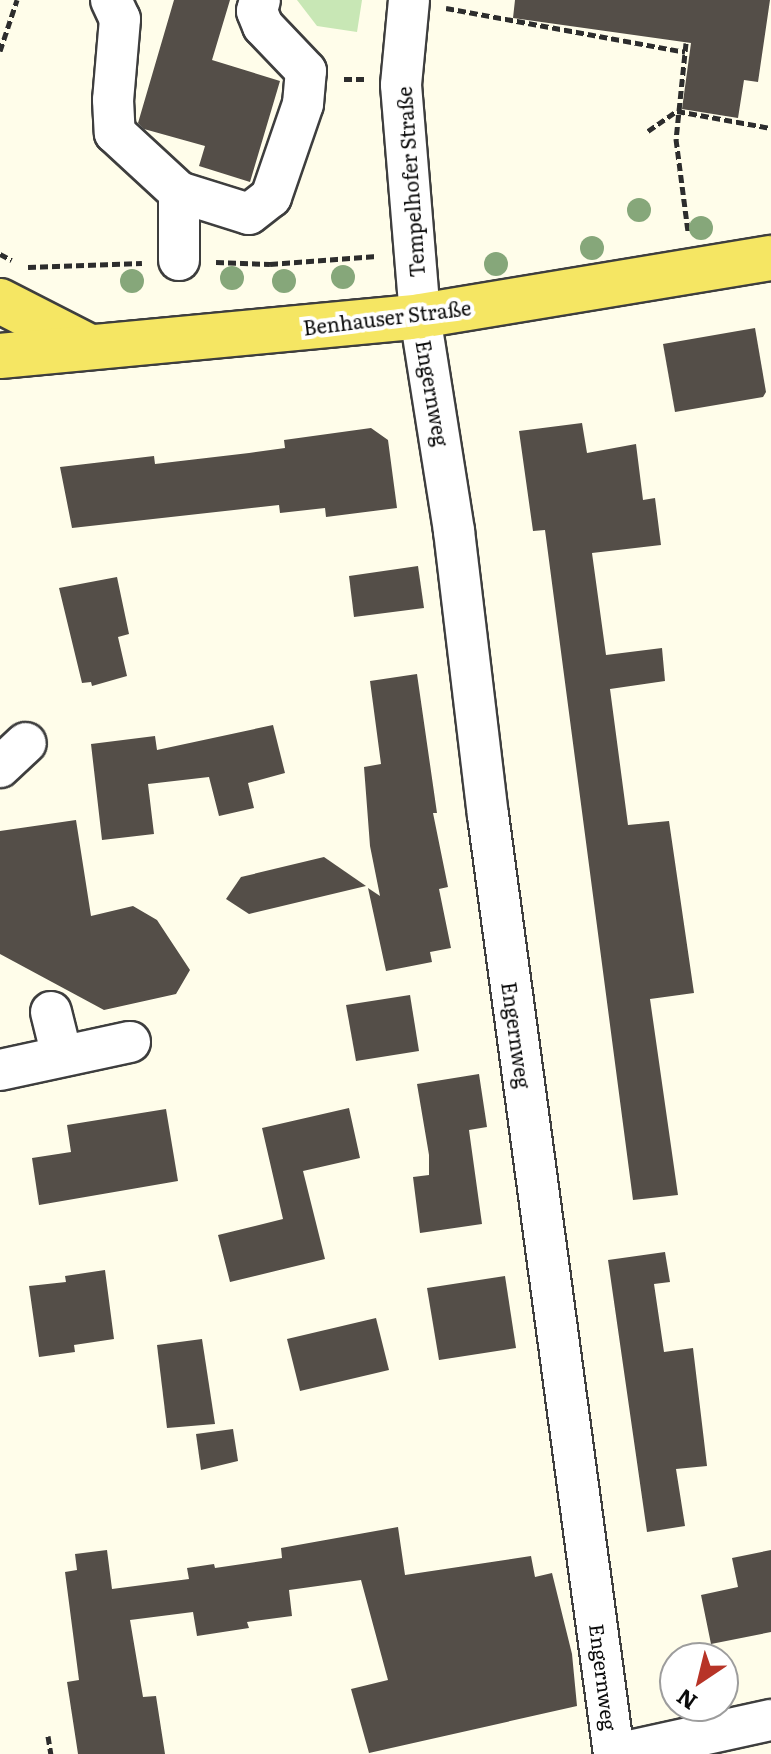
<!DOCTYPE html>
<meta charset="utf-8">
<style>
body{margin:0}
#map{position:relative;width:771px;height:1754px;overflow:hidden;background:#fffdea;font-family:Literata,serif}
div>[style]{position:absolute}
.green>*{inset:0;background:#c8e7b5}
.building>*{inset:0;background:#544e48}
.path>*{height:5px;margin-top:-2.5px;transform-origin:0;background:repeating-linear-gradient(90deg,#2d2d2d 0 8px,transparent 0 12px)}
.roads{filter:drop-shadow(2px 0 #3e3e3e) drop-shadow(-2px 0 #3e3e3e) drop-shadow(0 2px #3e3e3e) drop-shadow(0 -2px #3e3e3e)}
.minor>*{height:40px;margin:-20px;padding:0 20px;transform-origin:20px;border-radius:20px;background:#fff}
.major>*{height:44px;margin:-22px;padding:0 22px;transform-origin:22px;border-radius:22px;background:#f5e663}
.trees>*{width:24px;height:24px;margin:-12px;border-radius:50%;background:#86a77a}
span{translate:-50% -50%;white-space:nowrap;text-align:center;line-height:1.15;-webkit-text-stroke:8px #fff;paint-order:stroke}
.street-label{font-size:20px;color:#0b0b0b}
.north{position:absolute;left:659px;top:1642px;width:80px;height:80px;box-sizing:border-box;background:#fff;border:2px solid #9d9d9d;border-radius:50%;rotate:215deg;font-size:22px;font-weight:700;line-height:32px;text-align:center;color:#0b0b0b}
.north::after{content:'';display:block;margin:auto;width:28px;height:36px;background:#b73427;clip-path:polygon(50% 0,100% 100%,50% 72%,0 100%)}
</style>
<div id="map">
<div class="green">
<i style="clip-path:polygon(297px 0,362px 0,357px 32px,317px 26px)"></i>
</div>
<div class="building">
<i style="clip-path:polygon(174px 0,230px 0,212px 60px,280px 81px,250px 182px,199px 166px,205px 146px,144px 129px,138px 123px)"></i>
<i style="clip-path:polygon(515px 0,770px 0,758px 82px,744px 80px,738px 118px,682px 109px,691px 43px,513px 18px)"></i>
<i style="clip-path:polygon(755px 328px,766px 392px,763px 397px,675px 412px,663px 344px)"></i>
<i style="clip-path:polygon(582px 423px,587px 453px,636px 444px,643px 500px,655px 498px,661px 545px,592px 553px,606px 655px,662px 648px,665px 681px,610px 689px,628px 825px,669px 821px,694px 993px,650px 999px,678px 1195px,633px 1200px,545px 530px,533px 531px,519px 431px)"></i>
<i style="clip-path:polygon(371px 428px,388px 440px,397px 508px,326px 517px,325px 508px,280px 513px,279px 505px,72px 528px,60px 467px,154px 456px,155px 464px,249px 453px,285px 448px,284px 440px)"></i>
<i style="clip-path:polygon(418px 566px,424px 608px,354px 617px,349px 576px)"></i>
<i style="clip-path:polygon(117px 577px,129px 634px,118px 637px,127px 676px,92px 686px,91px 682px,82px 683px,59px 588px)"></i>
<i style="clip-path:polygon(417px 674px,437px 813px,433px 813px,448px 887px,439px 889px,451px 948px,430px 952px,432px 962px,386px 971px,368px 888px,380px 896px,370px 846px,364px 767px,381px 764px,370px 681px)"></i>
<i style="clip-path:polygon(273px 725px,285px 773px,248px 783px,254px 808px,219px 816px,209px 777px,148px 784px,154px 834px,102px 840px,91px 744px,155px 736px,157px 750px)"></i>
<i style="clip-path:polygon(76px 820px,91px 916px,133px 906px,157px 920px,190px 970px,176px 994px,104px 1010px,0 954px,0 831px)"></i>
<i style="clip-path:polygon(324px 857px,366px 886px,249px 914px,226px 899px,241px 877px)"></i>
<i style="clip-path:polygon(410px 995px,419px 1051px,356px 1061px,346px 1005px)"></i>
<i style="clip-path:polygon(479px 1074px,487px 1127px,469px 1130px,482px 1224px,420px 1233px,413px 1177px,429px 1175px,429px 1155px,417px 1084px)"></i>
<i style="clip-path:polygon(349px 1108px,360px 1158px,303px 1171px,325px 1259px,230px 1282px,218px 1235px,283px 1219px,262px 1128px)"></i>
<i style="clip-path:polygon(166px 1109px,178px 1181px,39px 1205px,32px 1158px,71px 1152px,67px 1125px)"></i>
<i style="clip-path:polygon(665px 1252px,670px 1282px,654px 1284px,664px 1352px,693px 1348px,707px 1466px,676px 1469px,685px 1526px,647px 1532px,608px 1260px)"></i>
<i style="clip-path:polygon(105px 1270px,114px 1339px,74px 1345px,75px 1352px,39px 1357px,29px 1286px,66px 1282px,65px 1276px)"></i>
<i style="clip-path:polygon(505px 1276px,516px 1348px,439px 1360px,427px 1288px)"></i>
<i style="clip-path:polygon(376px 1318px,389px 1370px,300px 1391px,287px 1339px)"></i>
<i style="clip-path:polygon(202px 1339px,215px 1424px,167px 1428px,157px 1345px)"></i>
<i style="clip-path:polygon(233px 1429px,238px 1461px,201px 1470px,196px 1434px)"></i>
<i style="clip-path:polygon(398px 1527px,405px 1575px,531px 1556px,535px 1577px,552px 1573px,572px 1654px,577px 1706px,369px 1753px,351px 1689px,388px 1680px,361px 1580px,289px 1590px,292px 1616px,247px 1622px,249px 1628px,197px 1636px,193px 1612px,130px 1620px,143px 1697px,156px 1696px,165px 1754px,78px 1754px,67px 1682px,79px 1680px,65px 1572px,77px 1570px,75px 1554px,107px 1550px,112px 1589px,189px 1579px,187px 1568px,214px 1564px,215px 1568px,282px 1558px,281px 1548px)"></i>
<i style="clip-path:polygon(771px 1550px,771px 1632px,711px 1644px,701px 1595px,738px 1587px,732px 1558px)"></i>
</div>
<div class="path">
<i style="left:446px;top:8px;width:243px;rotate:10.4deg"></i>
<i style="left:686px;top:43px;width:97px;rotate:95.9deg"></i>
<i style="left:676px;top:139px;width:94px;rotate:82.6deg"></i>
<i style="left:0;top:51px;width:54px;rotate:-71.6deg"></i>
<i style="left:344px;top:79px;width:21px"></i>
<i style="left:648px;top:131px;width:35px;rotate:-35deg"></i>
<i style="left:677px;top:111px;width:96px;rotate:10.3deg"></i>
<i style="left:0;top:254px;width:13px;rotate:27deg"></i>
<i style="left:216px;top:262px;width:54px;rotate:2.1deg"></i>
<i style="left:270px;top:264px;width:107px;rotate:-4.3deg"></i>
<i style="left:28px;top:267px;width:114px;rotate:-2deg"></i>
<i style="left:48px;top:1736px;width:18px;rotate:81deg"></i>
</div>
<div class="roads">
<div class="minor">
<i style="left:111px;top:0;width:21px;rotate:65deg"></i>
<i style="left:120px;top:19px;width:81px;rotate:94.9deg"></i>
<i style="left:113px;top:100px;width:33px;rotate:87deg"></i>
<i style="left:115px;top:133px;width:87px;rotate:42.7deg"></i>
<i style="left:179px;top:192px;width:73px;rotate:17.4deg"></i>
<i style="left:249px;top:214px;width:28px;rotate:-38deg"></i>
<i style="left:271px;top:197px;width:98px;rotate:-71deg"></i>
<i style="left:303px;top:104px;width:33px;rotate:-85deg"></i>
<i style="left:306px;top:71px;width:62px;rotate:-133.7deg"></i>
<i style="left:263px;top:26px;width:16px;rotate:-112deg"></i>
<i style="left:257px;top:11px;width:11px;rotate:-75deg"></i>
<i style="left:409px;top:0;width:85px;rotate:95.4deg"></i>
<i style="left:401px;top:85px;width:232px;rotate:85.3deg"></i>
<i style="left:420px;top:316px;width:218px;rotate:81deg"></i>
<i style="left:454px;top:531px;width:286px;rotate:83.2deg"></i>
<i style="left:488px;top:815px;width:947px;rotate:82.36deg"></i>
<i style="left:179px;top:192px;width:68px;rotate:90deg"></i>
<i style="left:0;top:767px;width:35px;rotate:-43deg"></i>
<i style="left:51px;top:1012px;width:45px;rotate:76deg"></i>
<i style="left:0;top:1070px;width:133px;rotate:-12.2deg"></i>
<i style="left:616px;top:1754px;width:159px;rotate:-12.4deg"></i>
</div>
<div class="major">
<i style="left:0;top:301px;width:101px;rotate:27.1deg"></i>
<i style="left:0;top:356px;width:422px;rotate:-5.4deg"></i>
<i style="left:420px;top:316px;width:356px;rotate:-9.4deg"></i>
</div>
</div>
<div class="trees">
<i style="left:639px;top:210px"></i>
<i style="left:701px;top:228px"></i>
<i style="left:592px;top:248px"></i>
<i style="left:496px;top:264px"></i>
<i style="left:343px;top:277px"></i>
<i style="left:232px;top:278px"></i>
<i style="left:132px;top:281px"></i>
<i style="left:284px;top:281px"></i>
</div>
<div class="street-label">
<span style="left:410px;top:182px;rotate:-94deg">Tempelhofer Straße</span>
<span style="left:387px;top:317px;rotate:-7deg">Benhauser Straße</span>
<span style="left:433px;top:393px;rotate:80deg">Engernweg</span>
<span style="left:517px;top:1035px;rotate:82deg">Engernweg</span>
<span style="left:604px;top:1677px;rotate:83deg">Engernweg</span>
</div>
<div class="north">N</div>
</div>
